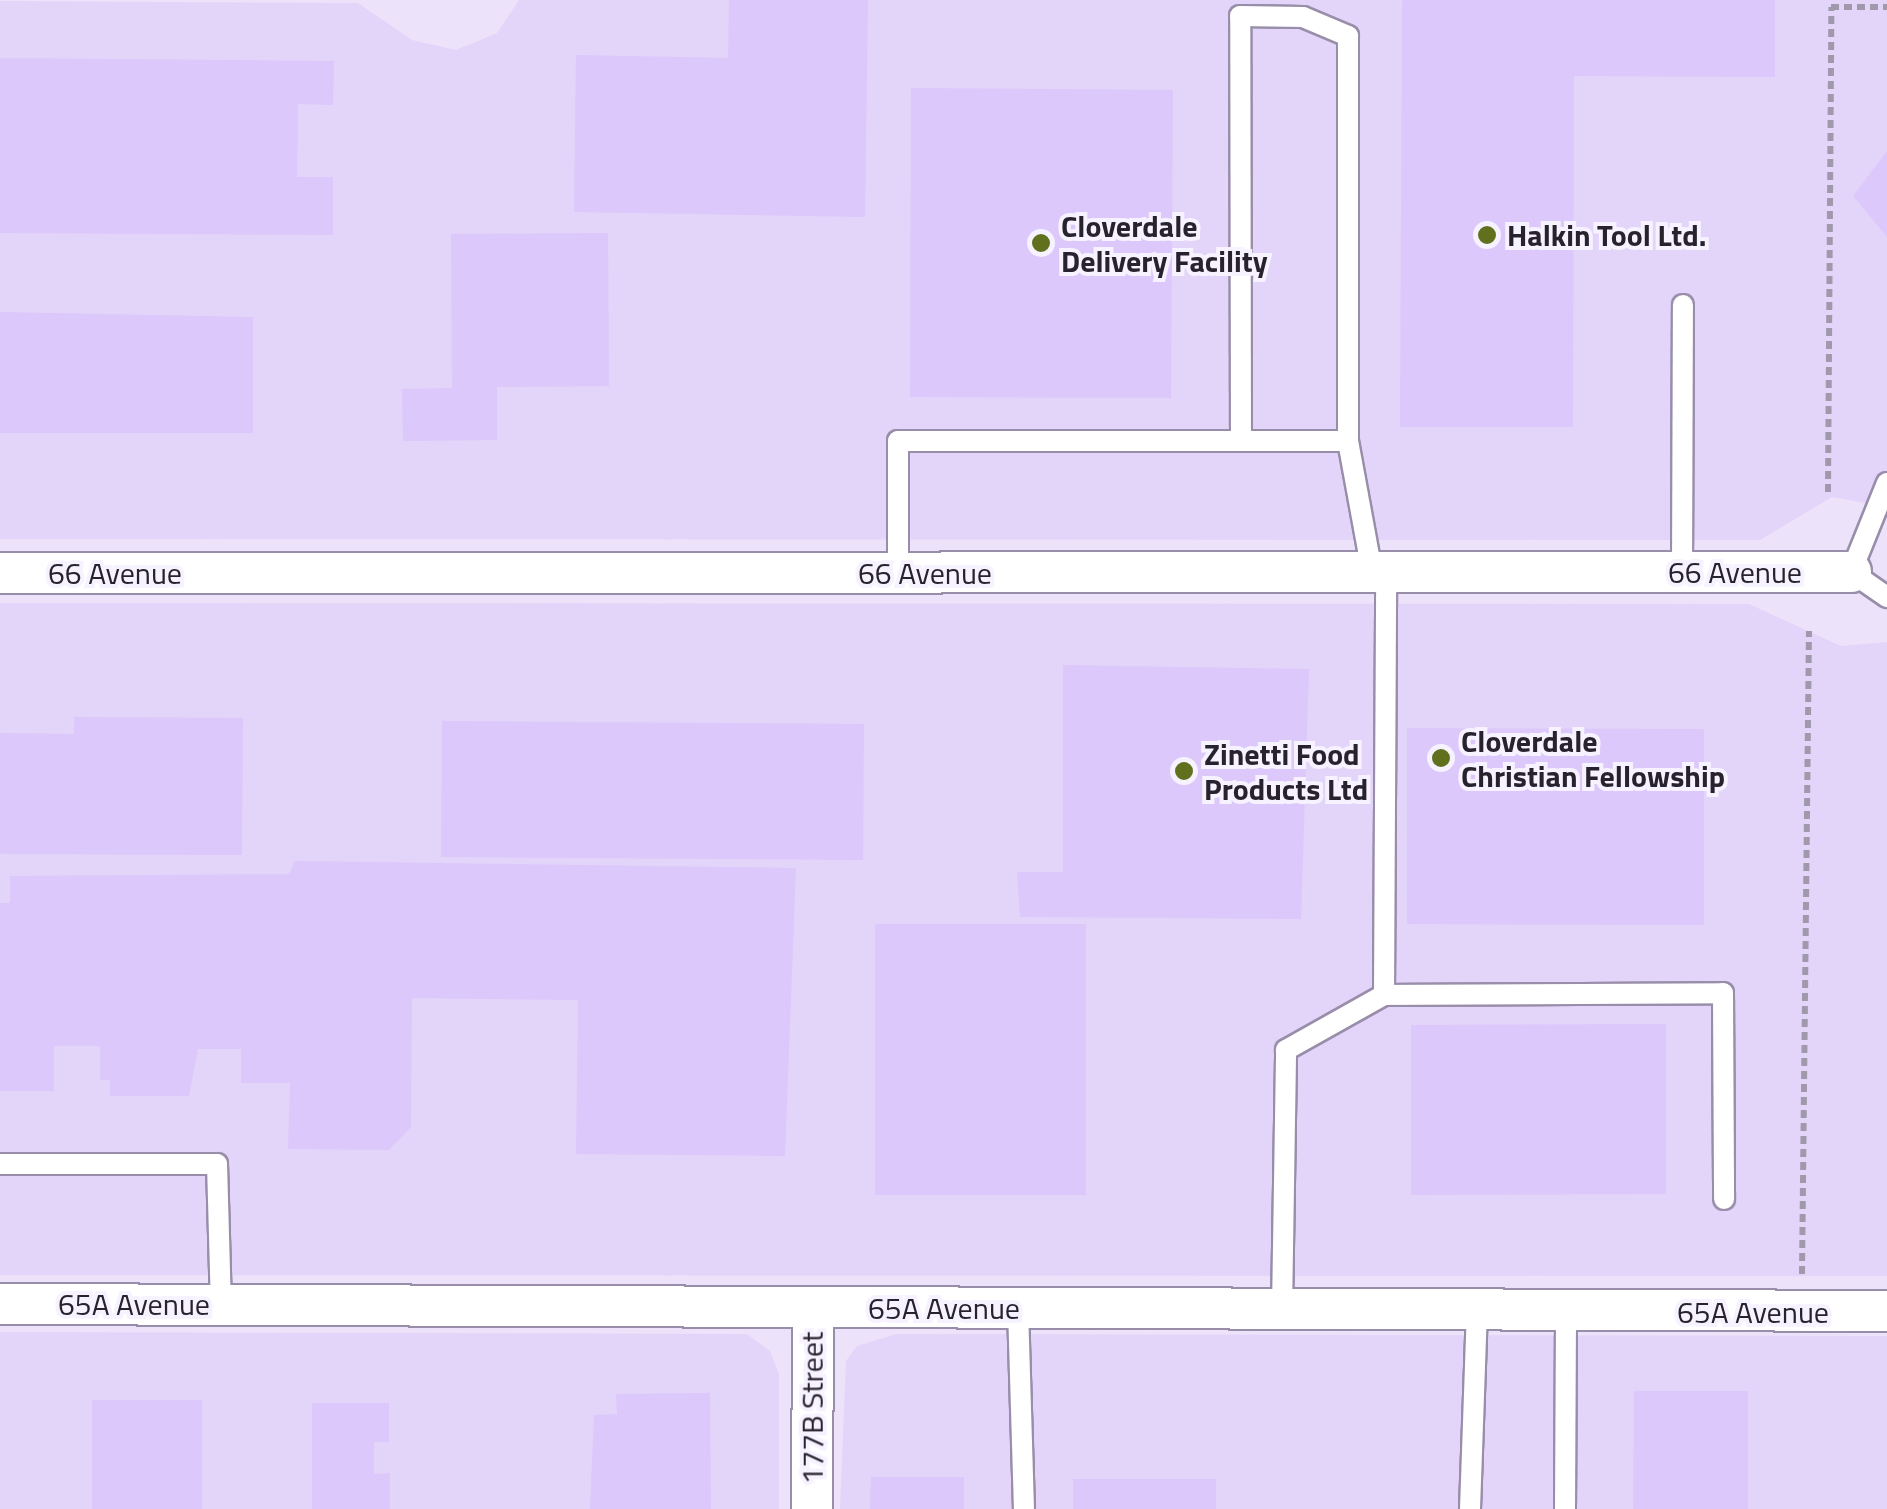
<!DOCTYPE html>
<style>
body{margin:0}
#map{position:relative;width:1887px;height:1509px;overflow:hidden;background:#ece3fb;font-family:"Titillium Web",sans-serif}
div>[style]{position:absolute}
.built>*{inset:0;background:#e3d4f9}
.building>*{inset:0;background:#dcc8fa}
.path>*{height:6px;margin-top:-3px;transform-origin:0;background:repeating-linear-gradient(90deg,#a099ac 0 8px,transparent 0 13px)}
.roads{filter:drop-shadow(2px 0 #998eaa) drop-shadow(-2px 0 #998eaa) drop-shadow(0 2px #998eaa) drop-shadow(0 -2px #998eaa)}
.lane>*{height:20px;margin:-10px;padding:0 10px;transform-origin:10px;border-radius:10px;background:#fff}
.street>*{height:40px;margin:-20px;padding:0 20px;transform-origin:20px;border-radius:20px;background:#fff}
.dots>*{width:28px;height:28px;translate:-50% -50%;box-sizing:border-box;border:5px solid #f7f2ff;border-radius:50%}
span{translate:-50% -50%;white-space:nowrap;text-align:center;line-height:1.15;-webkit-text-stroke:8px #f7f2ff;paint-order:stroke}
.poi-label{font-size:30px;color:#27222d;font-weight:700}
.left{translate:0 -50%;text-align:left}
.street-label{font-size:30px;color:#27222d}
</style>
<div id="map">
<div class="built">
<i style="clip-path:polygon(519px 0,1887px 0,1887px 507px,1832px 497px,1760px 540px,0 539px,0 1px,358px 3px,412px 40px,456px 50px,497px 33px)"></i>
<i style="clip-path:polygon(0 603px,1749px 604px,1841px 646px,1887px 642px,1887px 1276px,0 1275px)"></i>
<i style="clip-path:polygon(0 1332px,747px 1334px,770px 1351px,779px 1374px,779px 1509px,0 1509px)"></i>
<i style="clip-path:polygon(896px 1334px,1887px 1336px,1887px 1509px,840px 1509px,846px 1361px,857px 1346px)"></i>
</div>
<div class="building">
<i style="clip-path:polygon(729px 0,868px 0,865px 217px,574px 212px,576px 55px,728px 58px)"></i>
<i style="clip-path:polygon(1402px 0,1775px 0,1775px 77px,1574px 76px,1573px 427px,1400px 427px)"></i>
<i style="clip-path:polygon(0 58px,334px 61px,333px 105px,298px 104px,297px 177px,333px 177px,333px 235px,0 233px)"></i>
<i style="clip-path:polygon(911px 88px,1173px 90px,1171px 398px,910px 397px)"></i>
<i style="clip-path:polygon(1887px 151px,1887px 237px,1853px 196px)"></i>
<i style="clip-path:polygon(608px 233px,609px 386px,497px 387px,497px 440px,403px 441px,402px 389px,452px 388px,451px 234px)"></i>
<i style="clip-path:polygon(0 312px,253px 317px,253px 433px,0 433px)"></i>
<i style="clip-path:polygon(1063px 665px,1309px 669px,1301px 919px,1020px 917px,1017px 872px,1063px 872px)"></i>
<i style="clip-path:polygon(74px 717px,243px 718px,242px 855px,0 854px,0 733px,74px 734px)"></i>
<i style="clip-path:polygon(442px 721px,864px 724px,863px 860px,441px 857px)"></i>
<i style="clip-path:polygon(1407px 728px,1704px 729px,1704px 925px,1407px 924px)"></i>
<i style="clip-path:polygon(295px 861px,796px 868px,785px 1156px,576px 1154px,578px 1000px,412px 998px,411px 1127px,389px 1150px,288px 1149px,290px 1083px,241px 1083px,241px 1049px,198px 1049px,189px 1096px,110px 1096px,110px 1080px,100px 1080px,100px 1046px,54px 1046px,54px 1091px,0 1091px,0 903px,10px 903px,10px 876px,289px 874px)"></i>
<i style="clip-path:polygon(875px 924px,1086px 924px,1086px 1195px,875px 1195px)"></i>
<i style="clip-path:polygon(1666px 1024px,1666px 1194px,1411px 1195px,1411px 1025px)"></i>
<i style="clip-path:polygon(1634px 1391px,1748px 1391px,1748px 1509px,1633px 1509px)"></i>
<i style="clip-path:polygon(710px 1393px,711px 1509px,590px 1509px,594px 1415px,617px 1414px,616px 1394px)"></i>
<i style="clip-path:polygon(92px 1400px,202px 1400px,202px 1509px,92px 1509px)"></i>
<i style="clip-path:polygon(312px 1403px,389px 1403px,389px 1442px,374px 1442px,374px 1474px,390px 1473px,390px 1509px,312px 1509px)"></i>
<i style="clip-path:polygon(871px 1477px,964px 1477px,964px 1509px,870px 1509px)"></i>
<i style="clip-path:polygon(1073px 1479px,1216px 1479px,1216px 1509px,1073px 1509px)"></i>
</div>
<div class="path">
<i style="left:1828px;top:492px;width:485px;rotate:-89.6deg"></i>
<i style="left:1831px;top:7px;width:56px"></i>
<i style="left:1802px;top:1274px;width:643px;rotate:-89.38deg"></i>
</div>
<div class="roads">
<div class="lane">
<i style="left:1241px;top:440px;width:424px;rotate:-90.1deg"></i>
<i style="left:1240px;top:16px;width:63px;rotate:0.9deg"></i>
<i style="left:1303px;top:17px;width:49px;rotate:22.9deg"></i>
<i style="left:1348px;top:36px;width:405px;rotate:90deg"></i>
<i style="left:1348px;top:441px;width:133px;rotate:79.6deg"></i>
<i style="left:1887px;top:483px;width:96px;rotate:112deg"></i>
<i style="left:1851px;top:572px;width:44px;rotate:34.8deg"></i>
<i style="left:1682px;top:572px;width:267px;rotate:-89.8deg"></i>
<i style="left:898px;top:573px;width:132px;rotate:-90deg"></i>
<i style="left:898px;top:441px;width:450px"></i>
<i style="left:1384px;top:995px;width:339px;rotate:-0.3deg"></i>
<i style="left:1723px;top:993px;width:206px;rotate:89.7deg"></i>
<i style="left:0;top:1164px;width:217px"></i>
<i style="left:217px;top:1164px;width:141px;rotate:88.4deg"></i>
<i style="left:1018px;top:1308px;width:201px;rotate:88.3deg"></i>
<i style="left:1282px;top:1311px;width:261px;rotate:-89.1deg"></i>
<i style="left:1286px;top:1050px;width:112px;rotate:-29.3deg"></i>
<i style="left:1384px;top:995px;width:423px;rotate:-89.7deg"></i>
<i style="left:1470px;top:1509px;width:197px;rotate:-88deg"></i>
<i style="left:1565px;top:1509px;width:197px;rotate:-89.7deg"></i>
</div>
<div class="street">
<i style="left:0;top:573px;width:1851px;rotate:-0.03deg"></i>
<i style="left:0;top:1304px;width:1887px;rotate:0.21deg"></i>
<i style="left:812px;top:1509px;width:202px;rotate:-89.7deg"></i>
</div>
</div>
<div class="dots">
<i style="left:1487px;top:235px;background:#61701c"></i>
<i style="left:1041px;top:243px;background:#61701c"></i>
<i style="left:1441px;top:758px;background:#61701c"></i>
<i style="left:1184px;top:771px;background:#61701c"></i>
</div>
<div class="poi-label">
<span class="left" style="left:1061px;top:243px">Cloverdale<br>Delivery Facility</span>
<span class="left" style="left:1507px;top:235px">Halkin Tool Ltd.</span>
<span class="left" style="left:1461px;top:758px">Cloverdale<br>Christian Fellowship</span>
<span class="left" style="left:1204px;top:771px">Zinetti Food<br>Products Ltd</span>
</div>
<div class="street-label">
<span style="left:1735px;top:572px">66 Avenue</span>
<span style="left:115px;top:573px">66 Avenue</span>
<span style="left:925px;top:573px">66 Avenue</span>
<span style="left:134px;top:1304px">65A Avenue</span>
<span style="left:944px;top:1308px">65A Avenue</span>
<span style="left:1753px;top:1312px">65A Avenue</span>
<span style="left:812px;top:1408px;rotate:-90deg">177B Street</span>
</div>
</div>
